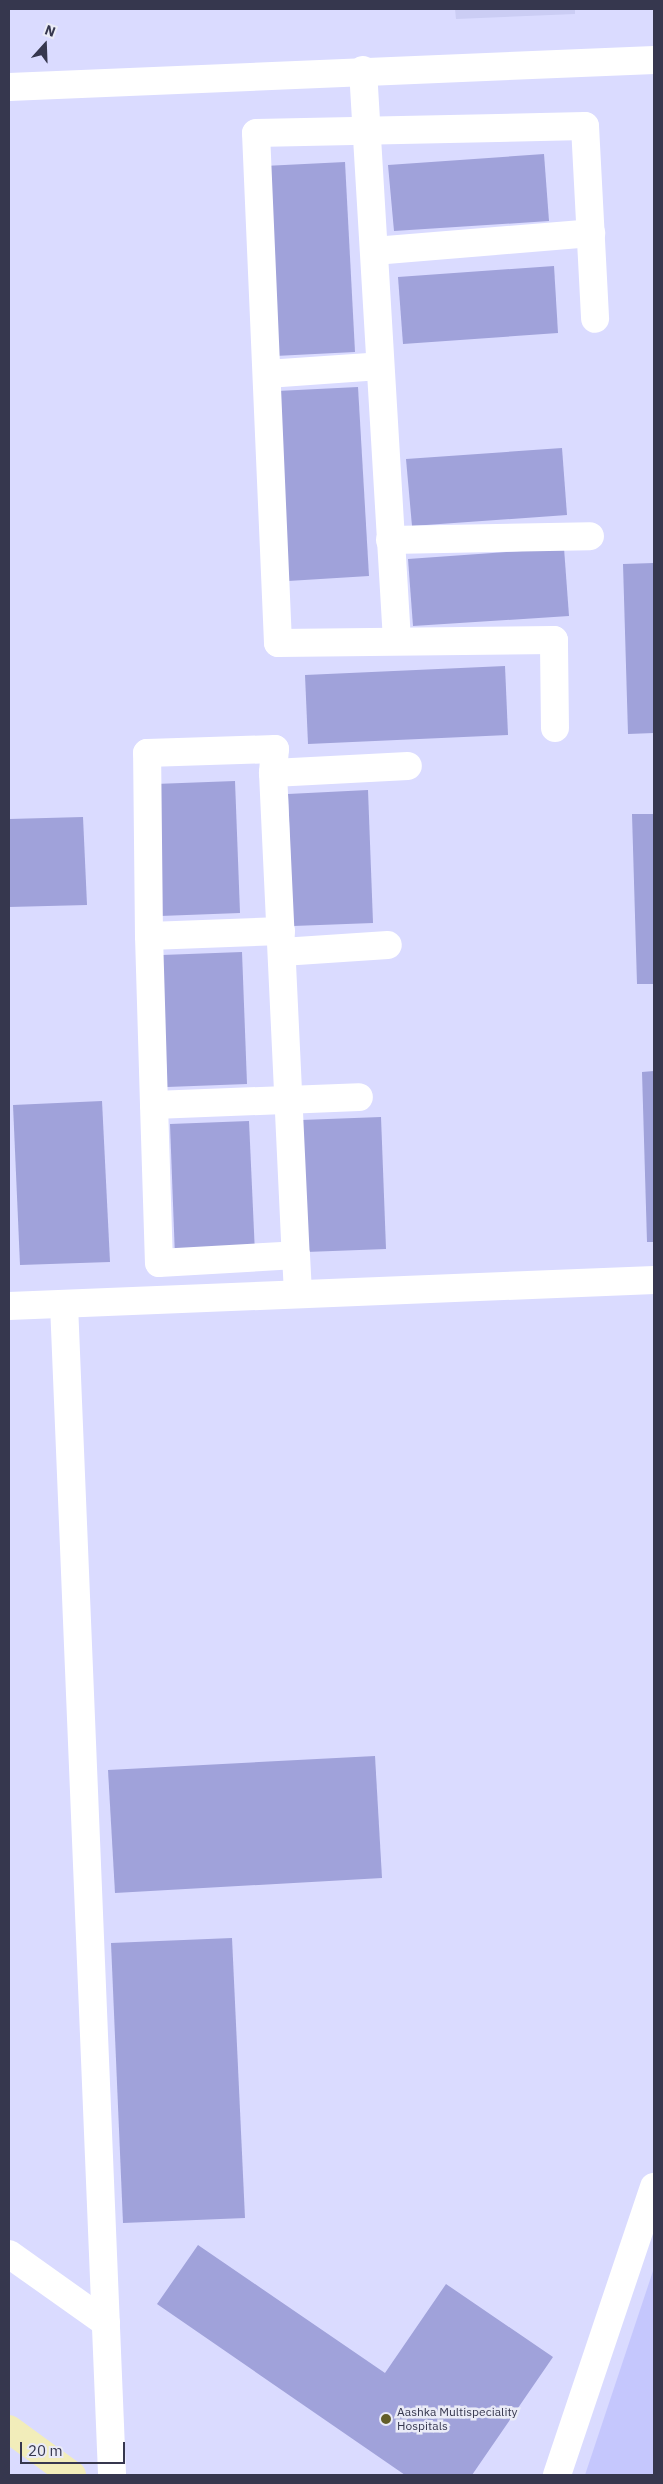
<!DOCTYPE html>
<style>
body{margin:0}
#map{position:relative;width:663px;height:2484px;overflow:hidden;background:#dadbff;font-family:"IBM Plex Sans",sans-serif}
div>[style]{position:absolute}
.built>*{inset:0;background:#cbcdf4}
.green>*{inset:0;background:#c5c7fd}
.building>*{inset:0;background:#a0a2da}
.minor>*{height:28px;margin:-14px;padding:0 14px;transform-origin:14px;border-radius:14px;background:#fff}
.secondary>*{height:28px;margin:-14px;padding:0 14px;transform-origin:14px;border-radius:14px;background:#f2edba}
.dots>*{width:14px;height:14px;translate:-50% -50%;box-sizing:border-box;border:2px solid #eaebf7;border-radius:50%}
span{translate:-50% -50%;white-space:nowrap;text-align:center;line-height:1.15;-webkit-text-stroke:5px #eaebf7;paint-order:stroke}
.poi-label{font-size:12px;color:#36374e}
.left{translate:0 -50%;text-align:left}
.frame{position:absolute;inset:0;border:10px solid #36374e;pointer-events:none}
.north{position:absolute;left:20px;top:20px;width:50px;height:50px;-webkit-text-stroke:4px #eaebf7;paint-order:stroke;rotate:20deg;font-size:14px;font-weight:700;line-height:20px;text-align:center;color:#36374e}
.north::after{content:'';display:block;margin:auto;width:18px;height:22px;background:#36374e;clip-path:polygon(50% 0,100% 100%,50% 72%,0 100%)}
.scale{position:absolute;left:20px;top:2442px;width:105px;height:22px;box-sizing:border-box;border:2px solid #36374e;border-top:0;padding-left:6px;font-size:15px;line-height:18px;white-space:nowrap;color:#36374e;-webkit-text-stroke:4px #eaebf7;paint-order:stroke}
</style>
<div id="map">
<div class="built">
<i style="clip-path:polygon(455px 9px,575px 9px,575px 14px,456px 19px)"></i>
</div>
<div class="green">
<i style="clip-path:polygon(654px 2268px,654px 2475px,585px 2475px)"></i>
</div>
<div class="building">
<i style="clip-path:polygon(544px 154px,549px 221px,394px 231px,388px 165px)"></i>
<i style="clip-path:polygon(345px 162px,355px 352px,275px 356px,264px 166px)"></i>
<i style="clip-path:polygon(554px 266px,558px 333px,403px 344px,398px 277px)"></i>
<i style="clip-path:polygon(358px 387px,369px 576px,288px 581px,277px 391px)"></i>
<i style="clip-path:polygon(562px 448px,567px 515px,412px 526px,406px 459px)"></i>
<i style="clip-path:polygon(564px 548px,569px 616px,413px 626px,408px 559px)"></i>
<i style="clip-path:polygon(654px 563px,654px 733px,628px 734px,623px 564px)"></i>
<i style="clip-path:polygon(505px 666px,508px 735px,308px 744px,305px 675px)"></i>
<i style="clip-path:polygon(235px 781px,240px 913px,160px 916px,155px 784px)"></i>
<i style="clip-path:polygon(368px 790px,373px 923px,293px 926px,288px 794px)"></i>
<i style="clip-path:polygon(632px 814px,654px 814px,654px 984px,637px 984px)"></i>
<i style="clip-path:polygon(83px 817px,87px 905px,9px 907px,9px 819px)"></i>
<i style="clip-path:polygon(242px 952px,247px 1084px,167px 1087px,162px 955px)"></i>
<i style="clip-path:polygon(654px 1071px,654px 1242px,647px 1242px,642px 1072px)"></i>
<i style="clip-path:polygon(102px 1101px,110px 1262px,20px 1265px,13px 1105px)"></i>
<i style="clip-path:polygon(381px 1117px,386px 1249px,306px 1252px,301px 1120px)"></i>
<i style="clip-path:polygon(249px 1121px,255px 1254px,175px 1257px,170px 1124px)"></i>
<i style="clip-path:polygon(375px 1756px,382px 1878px,115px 1893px,108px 1770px)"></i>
<i style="clip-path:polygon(232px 1938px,245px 2218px,123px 2223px,111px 1943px)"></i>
<i style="clip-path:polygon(198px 2245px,385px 2373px,446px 2284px,553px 2357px,472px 2475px,405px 2475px,157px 2304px)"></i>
</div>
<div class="minor">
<i style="left:363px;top:70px;width:572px;rotate:86.59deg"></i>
<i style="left:9px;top:87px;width:646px;rotate:-2.4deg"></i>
<i style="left:374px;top:251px;width:218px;rotate:-4.7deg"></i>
<i style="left:267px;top:374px;width:113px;rotate:-4deg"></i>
<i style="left:390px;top:540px;width:200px;rotate:-1.1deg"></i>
<i style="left:555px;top:728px;width:88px;rotate:-90.7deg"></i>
<i style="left:554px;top:640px;width:276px;rotate:179.4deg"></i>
<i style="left:278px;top:643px;width:510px;rotate:-92.47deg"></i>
<i style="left:256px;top:133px;width:329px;rotate:-1.2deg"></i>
<i style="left:585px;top:126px;width:193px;rotate:87deg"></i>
<i style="left:273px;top:773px;width:135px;rotate:-3deg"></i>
<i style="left:281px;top:931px;width:132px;rotate:177.8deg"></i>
<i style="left:149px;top:936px;width:183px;rotate:-90.6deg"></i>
<i style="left:147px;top:753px;width:128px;rotate:-1.8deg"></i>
<i style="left:275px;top:749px;width:24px;rotate:95deg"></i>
<i style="left:273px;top:773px;width:483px;rotate:87.3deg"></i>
<i style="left:296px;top:1255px;width:39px;rotate:87deg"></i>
<i style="left:149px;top:936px;width:169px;rotate:88.3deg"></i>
<i style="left:154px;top:1105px;width:205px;rotate:-2.2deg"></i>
<i style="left:282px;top:952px;width:106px;rotate:-3.8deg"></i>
<i style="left:154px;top:1105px;width:158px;rotate:88.2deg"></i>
<i style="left:159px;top:1263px;width:137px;rotate:-3.3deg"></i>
<i style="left:64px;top:1304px;width:1172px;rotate:87.65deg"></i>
<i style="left:9px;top:1306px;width:646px;rotate:-2.31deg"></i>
<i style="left:9px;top:2254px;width:119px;rotate:35.4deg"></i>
<i style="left:557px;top:2475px;width:304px;rotate:-71.4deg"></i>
</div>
<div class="secondary">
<i style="left:9px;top:2429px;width:78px;rotate:36.1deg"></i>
</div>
<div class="dots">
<i style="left:386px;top:2419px;background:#625d29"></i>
</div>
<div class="poi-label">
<span class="left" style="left:397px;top:2419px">Aashka Multispeciality<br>Hospitals</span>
</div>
<div class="frame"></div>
<div class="north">N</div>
<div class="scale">20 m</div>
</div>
